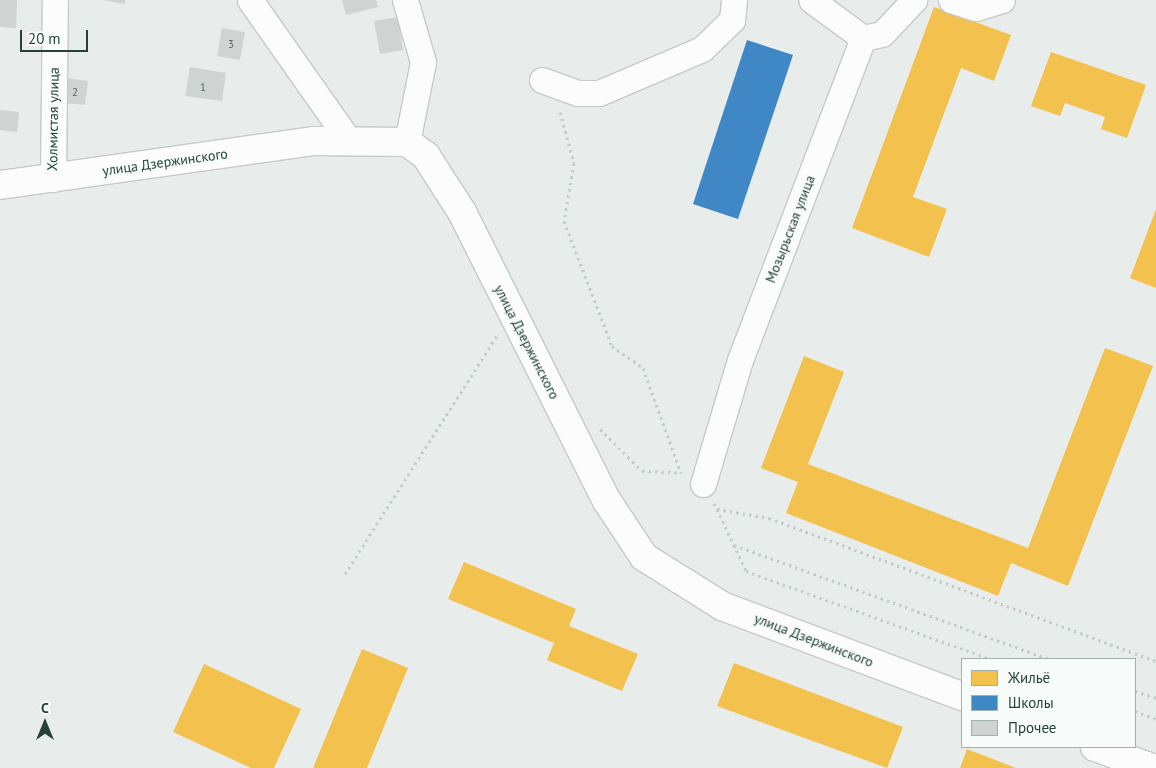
<!DOCTYPE html>
<meta charset="utf-8">
<style>
body{margin:0}
#map{position:relative;width:1156px;height:768px;overflow:hidden;background:#e8edeb;font-family:"PT Sans",sans-serif}
div>[style]{position:absolute}
.homes>*{inset:0;background:#f2c14e}
.schools>*{inset:0;background:#3f88c5}
.building>*{inset:0;background:#cfd4d2}
.path>*{height:3px;margin-top:-1.5px;transform-origin:0;background:repeating-linear-gradient(90deg,#c3ccca 0 2.5px,transparent 0 6.5px)}
.roads{filter:drop-shadow(1px 0 #c5cac8) drop-shadow(-1px 0 #c5cac8) drop-shadow(0 1px #c5cac8) drop-shadow(0 -1px #c5cac8)}
.minor>*{height:25px;margin:-12.5px;padding:0 12.5px;transform-origin:12.5px;border-radius:12.5px;background:#fcfcfc}
.tertiary>*{height:28px;margin:-14px;padding:0 14px;transform-origin:14px;border-radius:14px;background:#fcfcfc}
span{translate:-50% -50%;white-space:nowrap;text-align:center;line-height:1.15;-webkit-text-stroke:5px #f7fbf9;paint-order:stroke}
.number-label{font-size:11px;color:#506761}
.number-label span{-webkit-text-stroke-width:0}
.street-label{font-size:14px;color:#24423a}
.legend{position:absolute;left:961px;top:658px;width:175px;height:90px;box-sizing:border-box;background:#f7fbf9;border:1px solid #a3b1ad;margin:0;padding:6px 9px;list-style:none;font-size:15px;color:#24423a}
.legend li{display:flex;align-items:center;gap:10px;height:25px}
.legend b{width:25px;border:1px solid #a3b1ad}
.north{position:absolute;left:20px;top:698px;width:50px;height:50px;-webkit-text-stroke:4px #f7fbf9;paint-order:stroke;rotate:0deg;font-size:14px;font-weight:700;line-height:20px;text-align:center;color:#24423a}
.north::after{content:'';display:block;margin:auto;width:18px;height:22px;background:#24423a;clip-path:polygon(50% 0,100% 100%,50% 72%,0 100%)}
.scale{position:absolute;left:20px;top:30px;width:68px;height:22px;box-sizing:border-box;border:2px solid #24423a;border-top:0;padding-left:6px;font-size:15px;line-height:18px;white-space:nowrap;color:#24423a;-webkit-text-stroke:4px #f7fbf9;paint-order:stroke}
</style>
<div id="map">
<div class="homes">
<i style="clip-path:polygon(934px 7px,1011px 35px,994px 81px,961px 68px,913px 197px,947px 209px,929px 257px,852px 228px)"></i>
<i style="clip-path:polygon(1051px 52px,1146px 85px,1127px 138px,1101px 129px,1105px 117px,1065px 103px,1060px 116px,1031px 106px)"></i>
<i style="clip-path:polygon(1156px 209px,1156px 288px,1130px 278px)"></i>
<i style="clip-path:polygon(1105px 348px,1153px 366px,1068px 586px,1011px 563px,998px 596px,786px 513px,798px 482px,761px 468px,804px 356px,844px 372px,808px 464px,1028px 548px)"></i>
<i style="clip-path:polygon(464px 562px,576px 609px,569px 626px,638px 654px,622px 691px,547px 660px,554px 643px,448px 599px)"></i>
<i style="clip-path:polygon(362px 649px,408px 668px,367px 768px,313px 768px)"></i>
<i style="clip-path:polygon(734px 663px,903px 727px,887px 768px,717px 706px)"></i>
<i style="clip-path:polygon(204px 664px,301px 709px,274px 768px,251px 768px,173px 732px)"></i>
<i style="clip-path:polygon(967px 749px,1016px 768px,960px 768px)"></i>
</div>
<div class="schools">
<i style="clip-path:polygon(747px 40px,793px 55px,738px 219px,693px 204px)"></i>
</div>
<div class="building">
<i style="clip-path:polygon(0 0,17px 0,16px 28px,0 27px)"></i>
<i style="clip-path:polygon(102px 0,125px 0,125px 4px)"></i>
<i style="clip-path:polygon(342px 0,376px 0,378px 7px,346px 15px)"></i>
<i style="clip-path:polygon(398px 17px,403px 50px,380px 54px,374px 21px)"></i>
<i style="clip-path:polygon(222px 28px,245px 32px,240px 60px,217px 56px)"></i>
<i style="clip-path:polygon(190px 67px,226px 73px,222px 101px,185px 96px)"></i>
<i style="clip-path:polygon(66px 78px,88px 81px,85px 105px,63px 103px)"></i>
<i style="clip-path:polygon(0 110px,19px 112px,17px 132px,0 130px)"></i>
</div>
<div class="path">
<i style="left:560px;top:112px;width:53px;rotate:74.6deg"></i>
<i style="left:574px;top:163px;width:59px;rotate:99.8deg"></i>
<i style="left:564px;top:221px;width:134px;rotate:69deg"></i>
<i style="left:612px;top:346px;width:38px;rotate:35deg"></i>
<i style="left:643px;top:368px;width:112px;rotate:70.1deg"></i>
<i style="left:600px;top:429px;width:59px;rotate:45deg"></i>
<i style="left:642px;top:471px;width:37px;rotate:2deg"></i>
<i style="left:714px;top:503px;width:7px;rotate:63deg"></i>
<i style="left:717px;top:509px;width:53px;rotate:9.8deg"></i>
<i style="left:769px;top:518px;width:413px;rotate:20.3deg"></i>
<i style="left:717px;top:509px;width:68px;rotate:64.9deg"></i>
<i style="left:746px;top:571px;width:260px;rotate:19.8deg"></i>
<i style="left:734px;top:545px;width:335px;rotate:19.9deg"></i>
<i style="left:345px;top:574px;width:283px;rotate:-57.5deg"></i>
<i style="left:1135px;top:691px;width:22px;rotate:18deg"></i>
<i style="left:1135px;top:711px;width:22px;rotate:21deg"></i>
</div>
<div class="roads">
<div class="minor">
<i style="left:250px;top:0;width:169px;rotate:54.9deg"></i>
<i style="left:405px;top:0;width:65px;rotate:73.8deg"></i>
<i style="left:423px;top:62px;width:82px;rotate:101.3deg"></i>
<i style="left:951px;top:0;width:26px;rotate:18deg"></i>
<i style="left:976px;top:8px;width:27px;rotate:-17deg"></i>
<i style="left:863px;top:38px;width:19px;rotate:-12deg"></i>
<i style="left:882px;top:34px;width:47px;rotate:-46.7deg"></i>
<i style="left:542px;top:80px;width:37px;rotate:20deg"></i>
<i style="left:577px;top:93px;width:22px"></i>
<i style="left:599px;top:93px;width:112px;rotate:-23.1deg"></i>
<i style="left:702px;top:49px;width:42px;rotate:-44deg"></i>
<i style="left:732px;top:20px;width:20px;rotate:-84deg"></i>
<i style="left:53px;top:179px;width:179px;rotate:-89.4deg"></i>
<i style="left:703px;top:484px;width:129px;rotate:-73.4deg"></i>
<i style="left:740px;top:360px;width:345px;rotate:-69.1deg"></i>
<i style="left:863px;top:38px;width:64px;rotate:-143.8deg"></i>
</div>
<div class="tertiary">
<i style="left:0;top:185px;width:316px;rotate:-8deg"></i>
<i style="left:313px;top:141px;width:94px;rotate:0.6deg"></i>
<i style="left:407px;top:142px;width:24px;rotate:36deg"></i>
<i style="left:426px;top:156px;width:67px;rotate:57.3deg"></i>
<i style="left:462px;top:212px;width:323px;rotate:63.4deg"></i>
<i style="left:607px;top:501px;width:67px;rotate:56.5deg"></i>
<i style="left:644px;top:557px;width:92px;rotate:32.1deg"></i>
<i style="left:722px;top:606px;width:256px;rotate:20.6deg"></i>
<i style="left:1095px;top:747px;width:61px;rotate:20.2deg"></i>
</div>
</div>
<div class="number-label">
<span style="left:231px;top:44px">3</span>
<span style="left:203px;top:87px">1</span>
<span style="left:75px;top:92px">2</span>
</div>
<div class="street-label">
<span style="left:53px;top:119px;rotate:-89deg">Холмистая улица</span>
<span style="left:165px;top:162px;rotate:-8deg">улица Дзержинского</span>
<span style="left:790px;top:229px;rotate:-69deg">Мозырьская улица</span>
<span style="left:527px;top:342px;rotate:63deg">улица Дзержинского</span>
<span style="left:814px;top:640px;rotate:21deg">улица Дзержинского</span>
</div>
<ul class="legend">
<li><b style="height:14px;background:#f2c14e"></b>Жильё</li>
<li><b style="height:14px;background:#3f88c5"></b>Школы</li>
<li><b style="height:14px;background:#cfd4d2"></b>Прочее</li>
</ul>
<div class="north">С</div>
<div class="scale">20 m</div>
</div>
